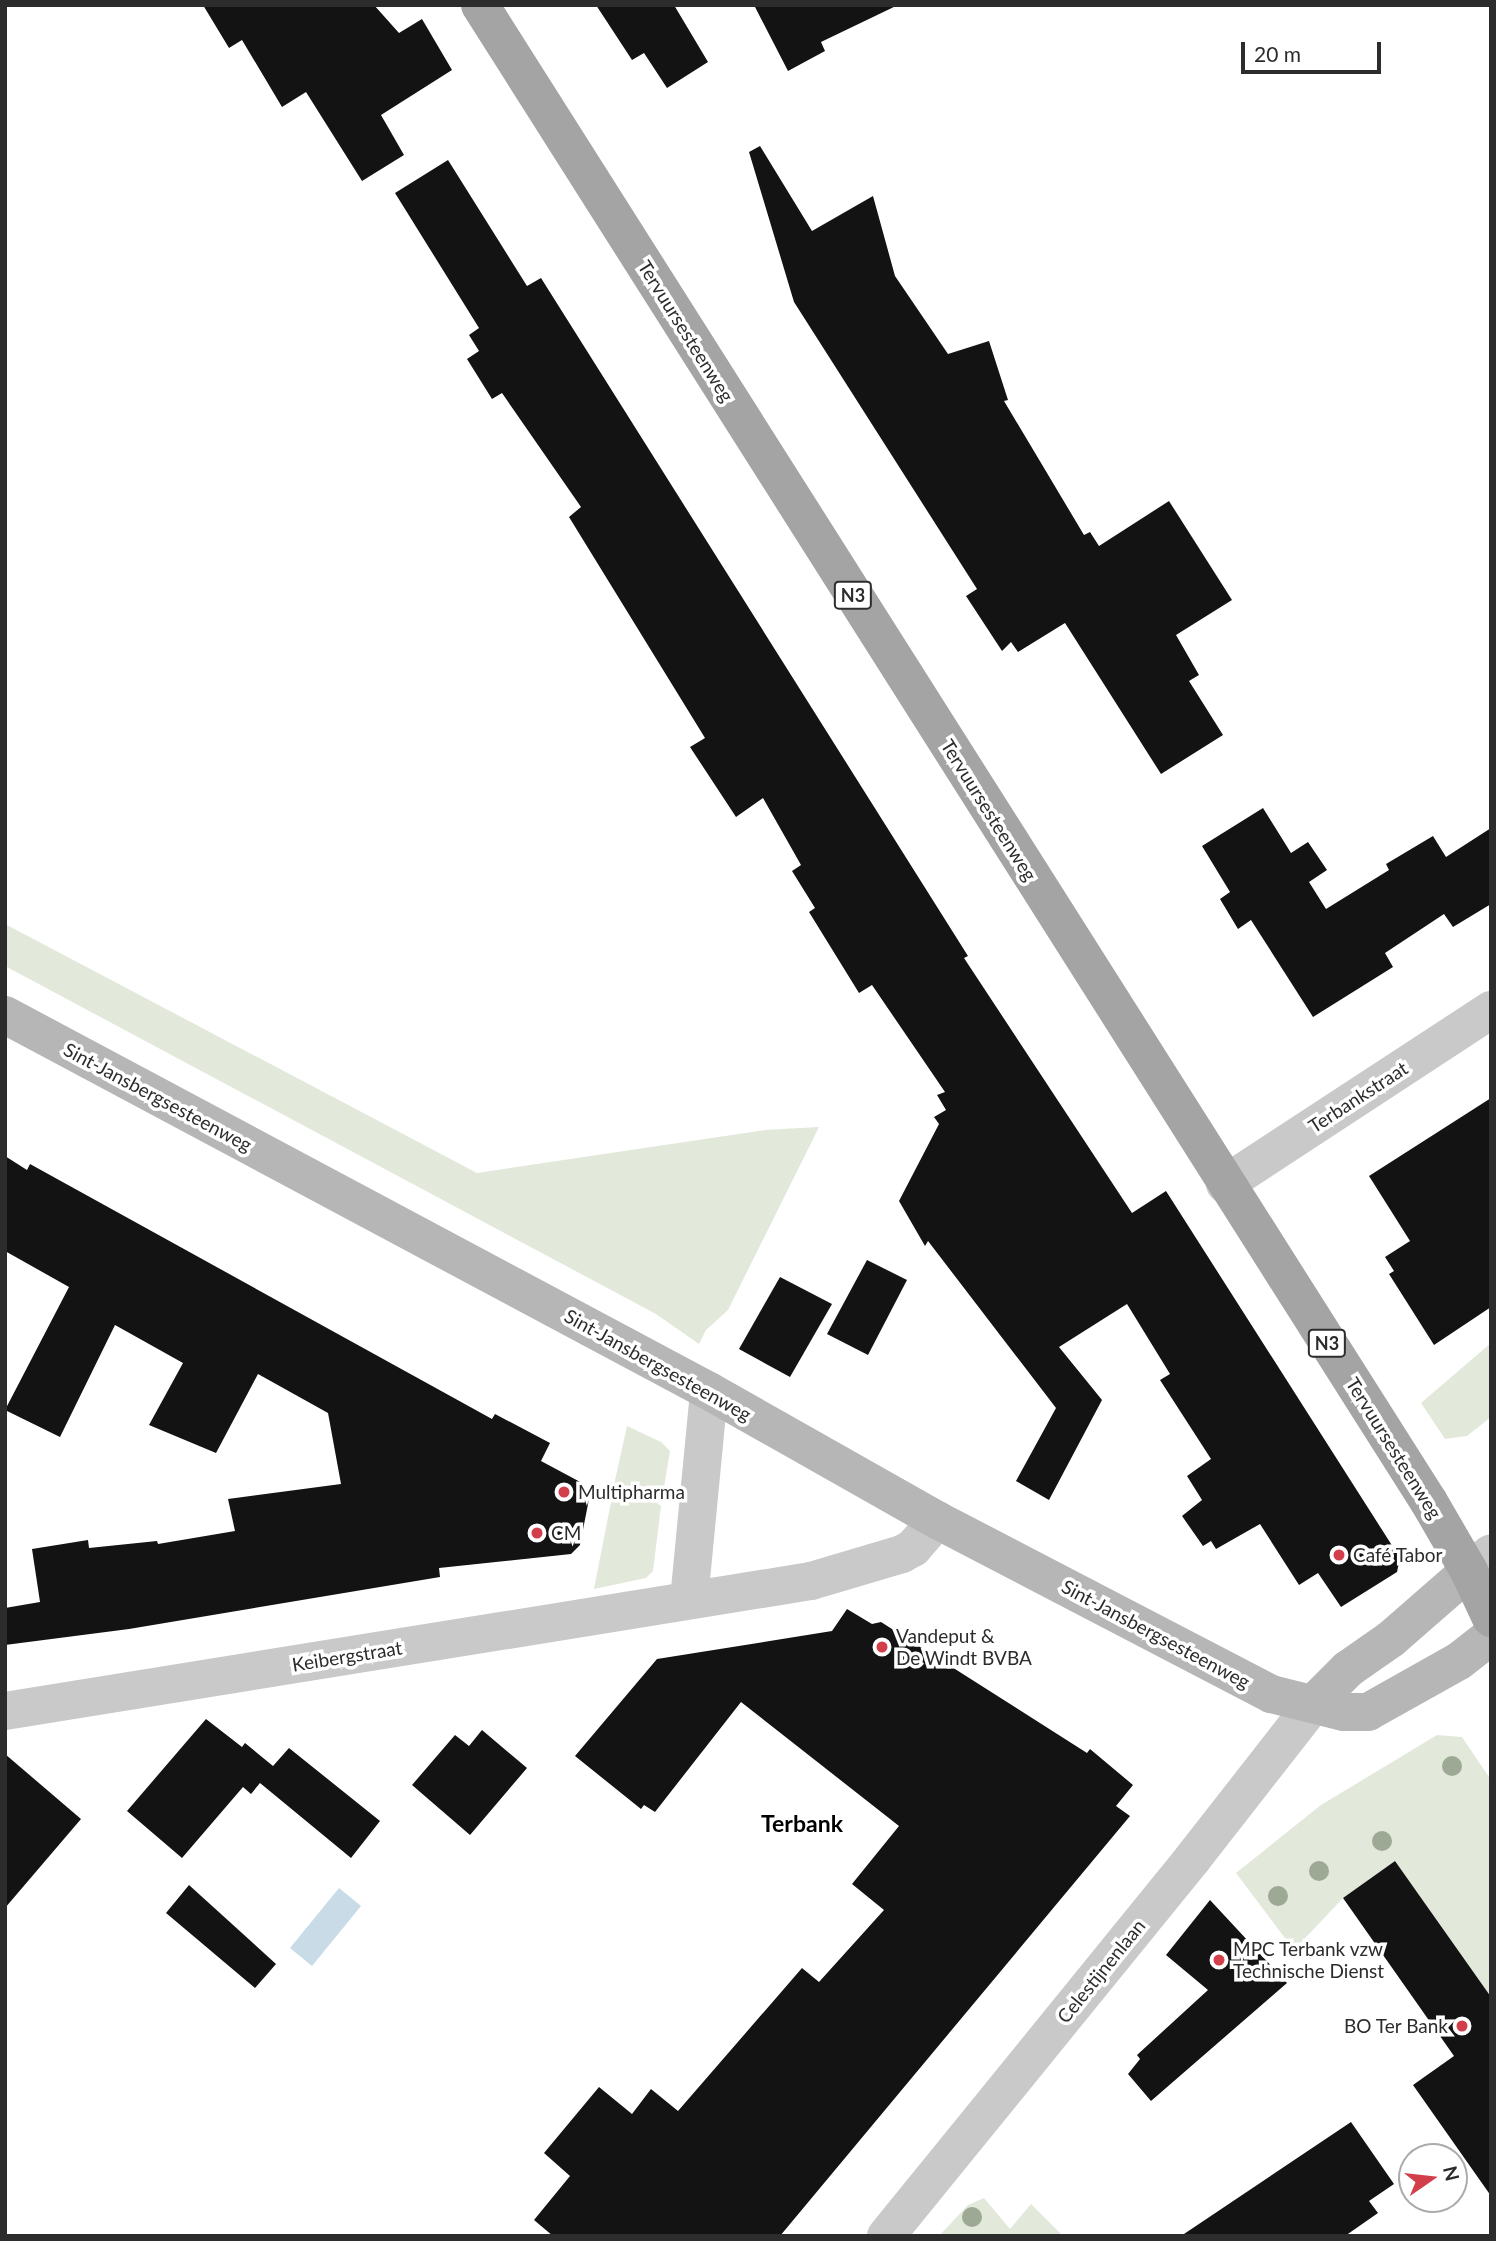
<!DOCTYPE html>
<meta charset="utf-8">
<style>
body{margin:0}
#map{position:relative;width:1496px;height:2241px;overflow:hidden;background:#fff;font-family:Lato,sans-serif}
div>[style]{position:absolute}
.green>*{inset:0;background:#e2e8da}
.water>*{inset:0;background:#c8dbe6}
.building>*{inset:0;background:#131313}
.street>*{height:38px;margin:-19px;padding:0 19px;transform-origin:19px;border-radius:19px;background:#c9c9c9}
.secondary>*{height:38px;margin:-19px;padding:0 19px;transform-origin:19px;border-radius:19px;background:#b6b6b6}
.primary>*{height:38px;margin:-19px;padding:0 19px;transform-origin:19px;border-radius:19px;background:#a4a4a4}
.trees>*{width:20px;height:20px;margin:-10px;border-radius:50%;background:#9ea995}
.dots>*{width:19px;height:19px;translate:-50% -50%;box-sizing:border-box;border:4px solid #fff;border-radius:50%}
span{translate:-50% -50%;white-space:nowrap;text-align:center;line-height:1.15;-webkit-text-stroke:7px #fff;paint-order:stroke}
.shield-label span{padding:2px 5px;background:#fff;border:2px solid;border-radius:5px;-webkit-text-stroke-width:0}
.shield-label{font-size:18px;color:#2c2c2c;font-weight:700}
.street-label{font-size:19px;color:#2c2c2c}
.poi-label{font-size:19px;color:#2c2c2c}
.left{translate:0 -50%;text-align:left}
.right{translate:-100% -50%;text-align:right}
.quarter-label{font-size:23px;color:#000;font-weight:700}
.frame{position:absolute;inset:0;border:7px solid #2c2c2c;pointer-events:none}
.north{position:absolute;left:1398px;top:2143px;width:70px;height:70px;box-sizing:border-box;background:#fff;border:2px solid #ababab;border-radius:50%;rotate:76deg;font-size:19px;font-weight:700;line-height:28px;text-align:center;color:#2c2c2c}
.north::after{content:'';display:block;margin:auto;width:24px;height:32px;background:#d23e49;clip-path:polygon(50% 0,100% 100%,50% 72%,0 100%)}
.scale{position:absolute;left:1241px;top:42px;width:140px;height:32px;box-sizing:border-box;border:4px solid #2c2c2c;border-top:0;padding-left:9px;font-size:21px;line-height:24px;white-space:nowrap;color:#2c2c2c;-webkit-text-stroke:5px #fff;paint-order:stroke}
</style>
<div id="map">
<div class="green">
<i style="clip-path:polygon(5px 924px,477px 1173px,765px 1130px,819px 1127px,728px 1310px,706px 1330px,699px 1344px,656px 1314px,5px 966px)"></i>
<i style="clip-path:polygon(1491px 1343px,1491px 1417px,1467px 1436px,1445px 1439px,1421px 1403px)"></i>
<i style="clip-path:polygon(627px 1426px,661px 1442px,670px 1451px,664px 1487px,659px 1491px,643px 1492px,614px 1485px)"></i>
<i style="clip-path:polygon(612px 1497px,654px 1501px,661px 1506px,653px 1571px,646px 1578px,594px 1589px)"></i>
<i style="clip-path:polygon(1437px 1735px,1462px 1737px,1491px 1780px,1491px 1997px,1395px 1861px,1343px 1898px,1294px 1950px,1236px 1873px,1321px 1805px)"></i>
<i style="clip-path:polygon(984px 2198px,1010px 2229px,1031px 2204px,1063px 2236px,939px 2236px,968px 2205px)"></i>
</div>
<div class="water">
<i style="clip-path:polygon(339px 1888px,361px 1906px,312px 1966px,290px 1948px)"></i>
</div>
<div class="building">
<i style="clip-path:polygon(203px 5px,374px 5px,399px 33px,422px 19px,452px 70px,381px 115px,404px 155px,362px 181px,306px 92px,282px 107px,242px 40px,229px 48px)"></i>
<i style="clip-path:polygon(596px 5px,674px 5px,708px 62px,667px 88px,644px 53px,632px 60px)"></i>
<i style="clip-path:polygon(754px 5px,898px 5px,821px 42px,825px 51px,788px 71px)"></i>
<i style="clip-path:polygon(760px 146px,812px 231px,873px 196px,895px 276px,948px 354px,989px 341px,1008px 400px,1004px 401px,1084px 535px,1090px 532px,1099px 546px,1169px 501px,1232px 600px,1176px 635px,1199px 675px,1189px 681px,1223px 735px,1161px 774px,1065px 623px,1018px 652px,1011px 642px,1002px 651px,966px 596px,977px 589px,794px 302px,749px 152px)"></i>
<i style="clip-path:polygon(448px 160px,527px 286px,541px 278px,968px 956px,964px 958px,1132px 1213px,1166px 1191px,1400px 1558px,1397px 1572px,1341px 1607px,1318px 1573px,1299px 1585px,1260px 1524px,1216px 1549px,1211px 1541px,1203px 1546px,1182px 1516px,1202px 1500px,1187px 1476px,1211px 1459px,1160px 1380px,1170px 1374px,1127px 1304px,1059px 1347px,1102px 1400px,1049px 1500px,1016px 1481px,1056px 1408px,928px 1241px,925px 1246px,899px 1201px,939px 1124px,934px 1117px,946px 1110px,937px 1095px,945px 1092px,872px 985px,859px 993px,809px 912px,815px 908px,792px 871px,801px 865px,763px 798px,736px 817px,690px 747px,705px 738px,569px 517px,581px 507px,502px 393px,492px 399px,467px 359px,479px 351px,469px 335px,479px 328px,395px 193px)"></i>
<i style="clip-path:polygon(1263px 808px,1291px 853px,1308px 842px,1327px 870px,1309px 882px,1326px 909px,1389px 870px,1386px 864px,1433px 836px,1446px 857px,1491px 828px,1491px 904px,1453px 927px,1444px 914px,1385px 953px,1393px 967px,1313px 1017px,1251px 920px,1238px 929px,1220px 899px,1230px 892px,1202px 846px)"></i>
<i style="clip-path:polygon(1491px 1098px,1491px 1307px,1434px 1345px,1389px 1274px,1394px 1271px,1385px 1257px,1410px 1241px,1369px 1176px)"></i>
<i style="clip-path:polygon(5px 1156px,27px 1170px,30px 1164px,492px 1419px,495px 1414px,550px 1443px,541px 1461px,584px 1484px,590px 1494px,580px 1545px,571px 1554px,439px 1568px,440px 1577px,129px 1629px,5px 1645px,5px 1608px,40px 1602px,32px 1549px,88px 1540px,89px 1548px,157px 1541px,158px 1544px,235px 1531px,228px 1499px,341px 1484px,328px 1413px,258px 1374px,216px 1453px,149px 1425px,183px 1363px,115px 1325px,60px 1437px,5px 1410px,69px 1287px,5px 1251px)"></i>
<i style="clip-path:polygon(867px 1260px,907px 1280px,868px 1355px,827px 1334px)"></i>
<i style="clip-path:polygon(780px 1277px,832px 1304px,790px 1377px,739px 1349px)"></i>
<i style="clip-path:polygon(847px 1609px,872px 1624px,881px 1622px,1087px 1753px,1090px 1749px,1133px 1785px,1116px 1806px,1130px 1816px,780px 2236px,553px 2236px,534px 2220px,570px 2176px,544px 2153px,599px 2087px,632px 2114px,651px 2089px,678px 2111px,802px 1968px,819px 1982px,884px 1910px,852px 1884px,899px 1826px,741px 1702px,655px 1812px,644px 1805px,641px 1809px,575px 1756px,657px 1659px,832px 1631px)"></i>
<i style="clip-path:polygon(206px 1719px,242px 1747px,245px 1743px,273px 1766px,289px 1748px,380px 1821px,351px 1858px,260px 1783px,251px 1794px,243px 1787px,182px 1858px,127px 1811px)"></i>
<i style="clip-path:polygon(482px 1730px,527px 1768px,470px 1835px,412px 1785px,455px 1735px,469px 1746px)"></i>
<i style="clip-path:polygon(5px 1754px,81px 1819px,5px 1908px)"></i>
<i style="clip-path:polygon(1395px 1861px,1491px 1997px,1491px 2196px,1413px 2085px,1454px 2056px,1343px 1898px)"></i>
<i style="clip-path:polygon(189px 1885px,276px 1964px,255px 1988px,166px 1913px)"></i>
<i style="clip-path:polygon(1210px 1900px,1287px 1983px,1151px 2101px,1128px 2074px,1140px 2059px,1137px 2055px,1208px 1990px,1166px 1955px)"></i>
<i style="clip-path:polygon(1351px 2122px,1394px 2184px,1369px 2201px,1378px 2213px,1345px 2236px,1181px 2236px)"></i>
</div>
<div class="street">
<i style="left:1225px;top:1184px;width:318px;rotate:-33.2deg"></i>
<i style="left:1469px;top:1571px;width:28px;rotate:-39deg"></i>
<i style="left:689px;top:1600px;width:210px;rotate:-84.5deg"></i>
<i style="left:5px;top:1711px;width:816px;rotate:-9.16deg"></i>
<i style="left:811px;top:1581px;width:95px;rotate:-16.5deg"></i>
<i style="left:902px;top:1554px;width:13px;rotate:-29deg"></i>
<i style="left:913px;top:1548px;width:37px;rotate:-49deg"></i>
<i style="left:886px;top:2236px;width:487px;rotate:-50.9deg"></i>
<i style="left:1193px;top:1858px;width:197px;rotate:-52deg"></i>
</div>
<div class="secondary">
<i style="left:5px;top:1015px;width:798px;rotate:28.11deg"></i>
<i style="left:709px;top:1391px;width:262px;rotate:29.5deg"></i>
<i style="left:937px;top:1520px;width:377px;rotate:27.5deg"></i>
<i style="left:1271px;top:1694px;width:74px;rotate:14deg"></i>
<i style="left:1343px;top:1712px;width:25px"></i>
<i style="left:1368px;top:1712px;width:104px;rotate:-29.3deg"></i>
<i style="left:1459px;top:1661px;width:41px;rotate:-38deg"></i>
<i style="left:1314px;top:1703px;width:48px;rotate:-45deg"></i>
<i style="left:1348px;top:1669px;width:52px;rotate:-34.9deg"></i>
<i style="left:1391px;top:1639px;width:103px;rotate:-41.1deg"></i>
</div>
<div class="primary">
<i style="left:480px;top:5px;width:1772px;rotate:57.63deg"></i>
<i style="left:1429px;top:1502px;width:80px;rotate:59.9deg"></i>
<i style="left:1469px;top:1571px;width:52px;rotate:64.9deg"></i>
</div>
<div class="trees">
<i style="left:1452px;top:1766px"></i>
<i style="left:1382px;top:1841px"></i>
<i style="left:1319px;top:1871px"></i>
<i style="left:1278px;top:1896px"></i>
<i style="left:972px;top:2217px"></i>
</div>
<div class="dots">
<i style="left:564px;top:1492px;background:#d23e49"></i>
<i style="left:537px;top:1533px;background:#d23e49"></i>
<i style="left:1339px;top:1555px;background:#d23e49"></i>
<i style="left:882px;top:1647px;background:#d23e49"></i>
<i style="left:1219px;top:1960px;background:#d23e49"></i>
<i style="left:1462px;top:2026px;background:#d23e49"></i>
</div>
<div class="shield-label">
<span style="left:853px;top:595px">N3</span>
<span style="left:1327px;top:1343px">N3</span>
</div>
<div class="street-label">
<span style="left:686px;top:331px;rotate:58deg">Tervuursesteenweg</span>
<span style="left:989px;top:810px;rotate:58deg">Tervuursesteenweg</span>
<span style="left:158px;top:1097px;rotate:28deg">Sint-Jansbergsesteenweg</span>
<span style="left:1358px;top:1097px;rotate:-33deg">Terbankstraat</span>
<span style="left:658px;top:1365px;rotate:29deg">Sint-Jansbergsesteenweg</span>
<span style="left:1394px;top:1448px;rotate:58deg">Tervuursesteenweg</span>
<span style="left:1156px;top:1634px;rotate:28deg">Sint-Jansbergsesteenweg</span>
<span style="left:347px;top:1656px;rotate:-9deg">Keibergstraat</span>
<span style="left:1101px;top:1971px;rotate:-51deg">Celestijnenlaan</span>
</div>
<div class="poi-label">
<span class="left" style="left:578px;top:1492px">Multipharma</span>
<span class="left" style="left:551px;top:1533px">CM</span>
<span class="left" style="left:1353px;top:1555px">Café Tabor</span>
<span class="left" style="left:896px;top:1647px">Vandeput &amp;<br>De Windt BVBA</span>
<span class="left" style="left:1233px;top:1960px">MPC Terbank vzw<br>Technische Dienst</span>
<span class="right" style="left:1448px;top:2026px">BO Ter Bank</span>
</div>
<div class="quarter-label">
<span style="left:802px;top:1823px">Terbank</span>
</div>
<div class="frame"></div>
<div class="north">N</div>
<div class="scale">20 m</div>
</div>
